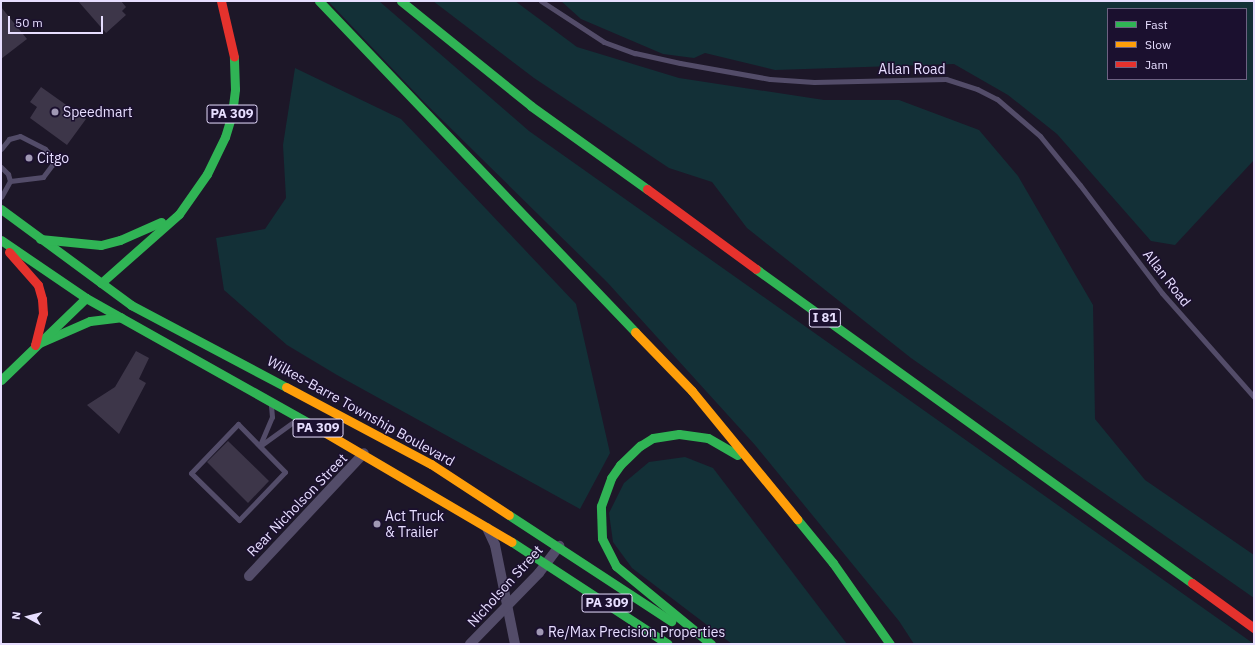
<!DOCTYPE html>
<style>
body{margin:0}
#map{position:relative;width:1255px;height:645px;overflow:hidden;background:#1d1728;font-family:"IBM Plex Sans",sans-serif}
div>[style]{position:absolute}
.green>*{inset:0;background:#133037}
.building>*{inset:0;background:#3d3649}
.lane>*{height:5px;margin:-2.5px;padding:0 2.5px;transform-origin:2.5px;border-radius:2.5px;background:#534c69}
.street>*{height:10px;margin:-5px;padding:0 5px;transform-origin:5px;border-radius:5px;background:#534c69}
.fast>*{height:9px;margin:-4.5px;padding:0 4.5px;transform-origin:4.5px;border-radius:4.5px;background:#30b455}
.slow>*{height:9px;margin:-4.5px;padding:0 4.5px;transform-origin:4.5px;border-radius:4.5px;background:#ff9f0a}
.jam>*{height:9px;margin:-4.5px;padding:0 4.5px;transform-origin:4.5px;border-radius:4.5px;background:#e5322d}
.dots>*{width:11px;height:11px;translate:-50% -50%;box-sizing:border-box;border:2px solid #1b102f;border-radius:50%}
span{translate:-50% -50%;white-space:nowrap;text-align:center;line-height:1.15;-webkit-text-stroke:3px #1b102f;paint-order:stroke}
.shield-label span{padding:1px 3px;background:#1b102f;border:1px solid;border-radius:3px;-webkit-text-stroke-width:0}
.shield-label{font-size:13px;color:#e7deff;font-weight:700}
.street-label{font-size:14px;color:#e7deff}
.poi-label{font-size:14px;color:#e7deff}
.left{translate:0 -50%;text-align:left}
.frame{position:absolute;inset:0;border:2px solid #e7deff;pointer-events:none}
.legend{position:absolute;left:1107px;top:8px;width:140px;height:72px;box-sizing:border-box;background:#1b102f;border:1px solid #6d6282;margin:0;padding:5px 7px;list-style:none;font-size:12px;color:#e7deff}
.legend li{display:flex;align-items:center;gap:8px;height:20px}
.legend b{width:20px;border:1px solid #6d6282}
.north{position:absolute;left:8px;top:597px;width:40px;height:40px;-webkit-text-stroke:3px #1b102f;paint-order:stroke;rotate:277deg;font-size:11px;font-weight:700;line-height:16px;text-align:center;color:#e7deff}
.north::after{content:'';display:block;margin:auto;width:14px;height:18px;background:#e7deff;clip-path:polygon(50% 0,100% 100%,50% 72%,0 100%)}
.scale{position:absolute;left:8px;top:16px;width:95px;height:18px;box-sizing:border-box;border:2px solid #e7deff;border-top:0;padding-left:5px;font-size:12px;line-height:14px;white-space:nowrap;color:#e7deff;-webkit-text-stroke:3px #1b102f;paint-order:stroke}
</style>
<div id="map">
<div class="green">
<i style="clip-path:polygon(328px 1px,379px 1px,529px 131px,1254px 644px,914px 644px,899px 621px,755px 445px,607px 282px,425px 103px)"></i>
<i style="clip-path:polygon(433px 1px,515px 1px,577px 47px,679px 78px,824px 100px,899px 100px,979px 130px,1018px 176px,1093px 305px,1095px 419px,1145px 480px,1254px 555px,1254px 598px,911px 358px,747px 228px,712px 182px,669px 168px,534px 78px)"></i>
<i style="clip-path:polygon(evenodd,561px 1px,1254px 1px,1254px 160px,1175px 245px,1151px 241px,1057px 134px,1008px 95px,954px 64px,775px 70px,705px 53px,694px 58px,663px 54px,581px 19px,561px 1px,1108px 9px,1246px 9px,1246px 79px,1108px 79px,1108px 9px)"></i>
<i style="clip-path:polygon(295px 68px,401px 119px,576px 304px,610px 453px,580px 509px,337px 375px,287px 345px,224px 290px,216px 238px,265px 229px,286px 198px,283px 145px)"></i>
<i style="clip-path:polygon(685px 457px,713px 468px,847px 644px,732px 644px,632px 568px,613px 542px,609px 513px,624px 483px,649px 462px)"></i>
</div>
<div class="building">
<i style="clip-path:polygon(78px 1px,121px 1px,126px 7px,122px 11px,126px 15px,106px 33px)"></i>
<i style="clip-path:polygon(1px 7px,27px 39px,1px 59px)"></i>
<i style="clip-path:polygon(41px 87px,86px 119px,67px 145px,30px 118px,37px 107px,30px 102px)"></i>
<i style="clip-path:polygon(136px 351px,149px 358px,139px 379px,146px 383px,119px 434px,87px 405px,115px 387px)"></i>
<i style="clip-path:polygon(228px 441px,269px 481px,248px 503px,207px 462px)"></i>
</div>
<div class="lane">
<i style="left:541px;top:1px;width:75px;rotate:33.1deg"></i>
<i style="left:604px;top:42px;width:33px;rotate:20deg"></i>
<i style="left:635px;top:53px;width:46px;rotate:12.5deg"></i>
<i style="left:680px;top:63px;width:91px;rotate:10.1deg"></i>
<i style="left:770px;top:79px;width:44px;rotate:3.9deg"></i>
<i style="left:814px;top:82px;width:132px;rotate:-1.3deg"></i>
<i style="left:946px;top:79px;width:33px;rotate:18deg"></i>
<i style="left:977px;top:89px;width:22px;rotate:27deg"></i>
<i style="left:997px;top:99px;width:57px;rotate:40.7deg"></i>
<i style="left:1040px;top:136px;width:63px;rotate:50.8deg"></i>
<i style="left:1080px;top:185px;width:136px;rotate:52.8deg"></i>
<i style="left:1162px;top:293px;width:139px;rotate:48.5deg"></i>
<i style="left:1px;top:149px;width:13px;rotate:-51deg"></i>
<i style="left:9px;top:139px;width:11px;rotate:-15deg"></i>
<i style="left:20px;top:136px;width:28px;rotate:27deg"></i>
<i style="left:45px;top:149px;width:12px;rotate:48deg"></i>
<i style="left:53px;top:158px;width:7px;rotate:98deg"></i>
<i style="left:52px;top:165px;width:15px;rotate:127deg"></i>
<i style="left:43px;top:177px;width:33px;rotate:173deg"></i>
<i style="left:1px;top:167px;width:10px;rotate:45deg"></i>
<i style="left:8px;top:174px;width:7px;rotate:74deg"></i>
<i style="left:10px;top:181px;width:18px;rotate:119deg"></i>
<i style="left:238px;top:424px;width:67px;rotate:45.6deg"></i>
<i style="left:285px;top:472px;width:66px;rotate:133.8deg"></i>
<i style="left:239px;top:520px;width:67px;rotate:-135.6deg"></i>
<i style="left:191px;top:473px;width:68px;rotate:-46.2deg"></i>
<i style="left:260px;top:445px;width:30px;rotate:-67deg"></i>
<i style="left:272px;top:417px;width:12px;rotate:-95deg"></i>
<i style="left:260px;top:446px;width:44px;rotate:-35.8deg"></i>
</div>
<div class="street">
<i style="left:487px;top:528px;width:19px;rotate:65deg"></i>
<i style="left:495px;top:545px;width:101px;rotate:78.6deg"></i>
<i style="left:249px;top:576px;width:168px;rotate:-46.9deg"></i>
<i style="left:470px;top:644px;width:99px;rotate:-45.8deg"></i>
<i style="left:539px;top:573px;width:34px;rotate:-53deg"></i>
</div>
<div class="fast">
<i style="left:319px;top:1px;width:458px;rotate:46.3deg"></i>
<i style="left:401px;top:1px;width:167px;rotate:38.9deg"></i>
<i style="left:531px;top:106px;width:143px;rotate:35.6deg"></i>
<i style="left:1px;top:209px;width:162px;rotate:36.4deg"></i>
<i style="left:131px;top:305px;width:175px;rotate:27.9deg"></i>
<i style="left:40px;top:239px;width:61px;rotate:5.6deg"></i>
<i style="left:101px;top:245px;width:20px;rotate:-15deg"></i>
<i style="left:120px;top:240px;width:45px;rotate:-23.7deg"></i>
<i style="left:1px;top:240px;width:103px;rotate:34.3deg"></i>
<i style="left:86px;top:298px;width:261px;rotate:29.3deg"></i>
<i style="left:756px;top:269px;width:537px;rotate:35.76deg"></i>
<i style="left:101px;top:283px;width:104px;rotate:-41.5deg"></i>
<i style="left:179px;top:214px;width:49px;rotate:-55deg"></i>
<i style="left:207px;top:174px;width:41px;rotate:-64.1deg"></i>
<i style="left:225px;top:137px;width:24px;rotate:-73deg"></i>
<i style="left:232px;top:114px;width:25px;rotate:-83deg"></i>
<i style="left:235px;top:89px;width:32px;rotate:-92deg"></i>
<i style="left:35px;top:345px;width:60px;rotate:-23.6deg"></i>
<i style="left:90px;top:321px;width:31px;rotate:-7deg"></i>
<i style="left:1px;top:380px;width:118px;rotate:-44deg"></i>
<i style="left:509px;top:515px;width:194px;rotate:33.2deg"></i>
<i style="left:797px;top:519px;width:57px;rotate:50.7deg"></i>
<i style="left:833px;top:563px;width:99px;rotate:54.9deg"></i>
<i style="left:512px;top:542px;width:186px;rotate:33.2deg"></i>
<i style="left:711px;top:644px;width:123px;rotate:-140.6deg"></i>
<i style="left:616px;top:566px;width:31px;rotate:-117deg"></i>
<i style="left:602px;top:538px;width:32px;rotate:-92deg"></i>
<i style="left:601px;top:506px;width:30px;rotate:-70deg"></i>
<i style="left:611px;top:478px;width:16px;rotate:-55deg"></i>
<i style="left:620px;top:465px;width:28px;rotate:-44deg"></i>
<i style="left:640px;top:446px;width:15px;rotate:-32deg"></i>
<i style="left:653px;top:438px;width:26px;rotate:-9deg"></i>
<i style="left:679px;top:434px;width:29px;rotate:8deg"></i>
<i style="left:708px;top:438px;width:34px;rotate:30deg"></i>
</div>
<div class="slow">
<i style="left:635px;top:332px;width:82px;rotate:46deg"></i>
<i style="left:692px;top:391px;width:166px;rotate:50.6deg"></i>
<i style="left:286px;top:387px;width:164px;rotate:28deg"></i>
<i style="left:431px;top:464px;width:93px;rotate:33.2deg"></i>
<i style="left:314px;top:426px;width:229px;rotate:30.4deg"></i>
</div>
<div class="jam">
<i style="left:221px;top:1px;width:57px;rotate:76.9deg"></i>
<i style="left:647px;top:189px;width:135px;rotate:36.3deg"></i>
<i style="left:9px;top:252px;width:44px;rotate:48.7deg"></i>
<i style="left:38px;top:285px;width:15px;rotate:74deg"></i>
<i style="left:42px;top:299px;width:14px;rotate:86deg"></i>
<i style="left:43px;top:313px;width:33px;rotate:104deg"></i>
<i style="left:1192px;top:583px;width:77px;rotate:36deg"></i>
</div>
<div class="dots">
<i style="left:55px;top:112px;background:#a098b4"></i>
<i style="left:29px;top:158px;background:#a098b4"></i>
<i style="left:377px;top:524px;background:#a098b4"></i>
<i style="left:540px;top:632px;background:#a098b4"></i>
</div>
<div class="shield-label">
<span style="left:232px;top:114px">PA 309</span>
<span style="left:825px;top:318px">I 81</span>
<span style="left:318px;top:428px">PA 309</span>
<span style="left:607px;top:603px">PA 309</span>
</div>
<div class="street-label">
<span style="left:912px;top:69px">Allan Road</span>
<span style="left:1167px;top:278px;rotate:52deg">Allan Road</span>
<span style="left:361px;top:411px;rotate:29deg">Wilkes-Barre Township Boulevard</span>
<span style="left:297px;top:505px;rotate:-46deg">Rear Nicholson Street</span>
<span style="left:505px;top:586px;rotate:-48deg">Nicholson Street</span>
</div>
<div class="poi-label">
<span class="left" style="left:63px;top:112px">Speedmart</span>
<span class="left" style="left:37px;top:158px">Citgo</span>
<span class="left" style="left:385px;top:524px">Act Truck<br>&amp; Trailer</span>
<span class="left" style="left:548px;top:632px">Re/Max Precision Properties</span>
</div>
<div class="frame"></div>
<ul class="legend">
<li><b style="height:5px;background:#30b455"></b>Fast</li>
<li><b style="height:5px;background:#ff9f0a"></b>Slow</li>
<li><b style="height:5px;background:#e5322d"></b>Jam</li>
</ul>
<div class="north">N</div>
<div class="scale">50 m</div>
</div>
